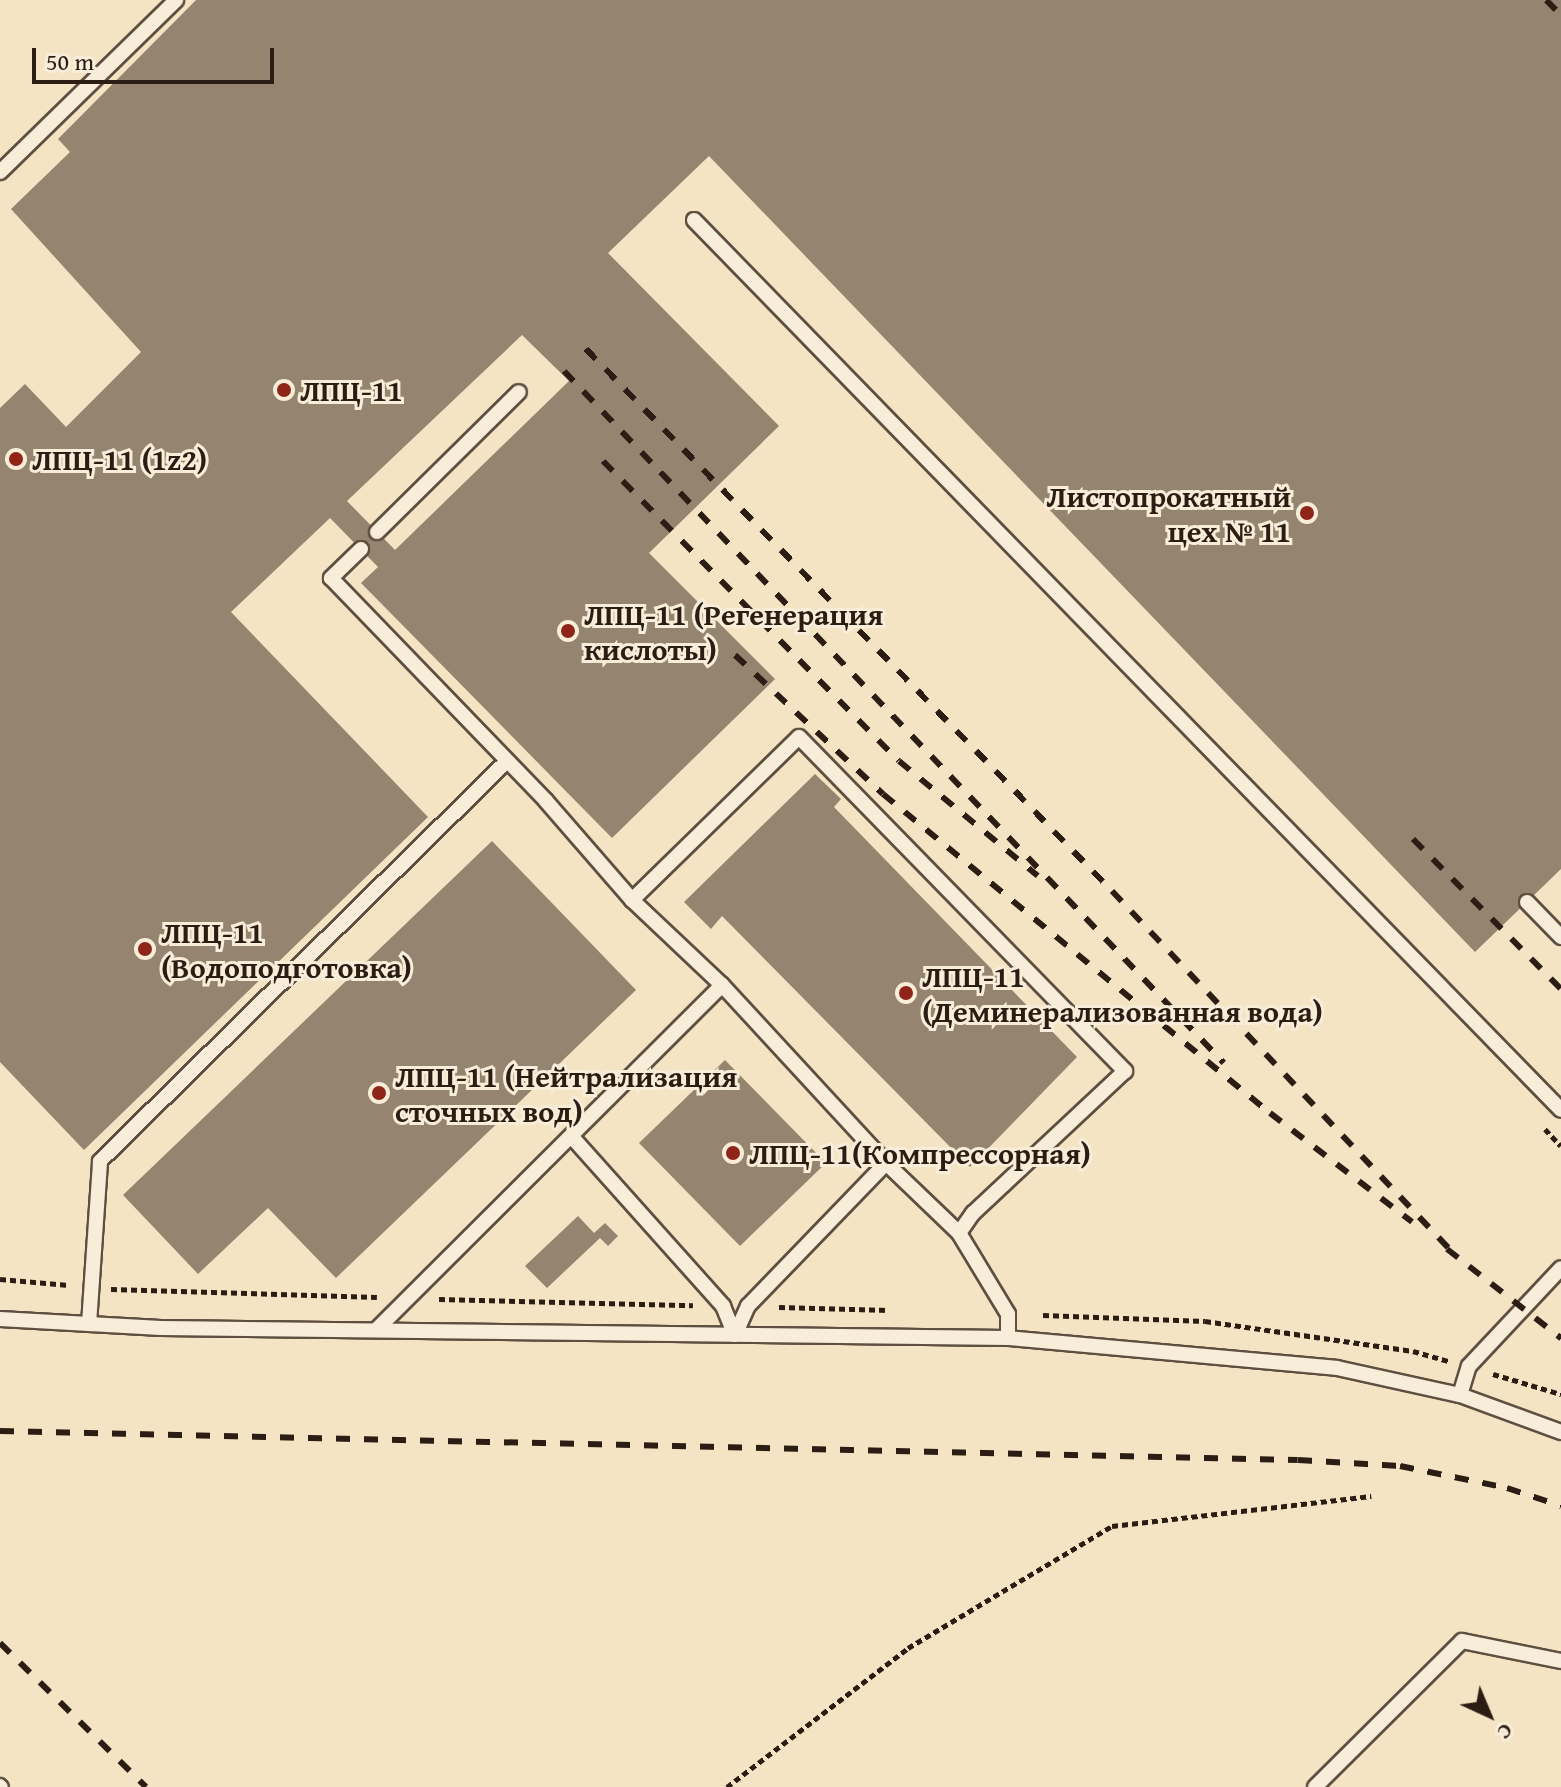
<!DOCTYPE html>
<meta charset="utf-8">
<style>
body{margin:0}
#map{position:relative;width:1561px;height:1787px;overflow:hidden;background:#f5e4c3;font-family:"Gentium Book Plus",serif}
div>[style]{position:absolute}
.building>*{inset:0;background:#95846f}
.path>*{height:5px;margin-top:-2.5px;transform-origin:0;background:repeating-linear-gradient(90deg,#2c1d14 0 6px,transparent 0 10px)}
.roads{filter:drop-shadow(2px 0 #5e4f40) drop-shadow(-2px 0 #5e4f40) drop-shadow(0 2px #5e4f40) drop-shadow(0 -2px #5e4f40)}
.lane>*{height:14px;margin:-7px;padding:0 7px;transform-origin:7px;border-radius:7px;background:#f8edd8}
.rail>*{height:6px;margin-top:-3px;transform-origin:0;background:repeating-linear-gradient(90deg,#2c1d14 0 14px,transparent 0 28px)}
.dots>*{width:22px;height:22px;translate:-50% -50%;box-sizing:border-box;border:4px solid #f8edd8;border-radius:50%}
span{translate:-50% -50%;white-space:nowrap;text-align:center;line-height:1.15;-webkit-text-stroke:6px #f8edd8;paint-order:stroke}
.poi-label{font-size:30px;color:#2c1d14;font-weight:700}
.left{translate:0 -50%;text-align:left}
.right{translate:-100% -50%;text-align:right}
.north{position:absolute;left:1449px;top:1675px;width:80px;height:80px;-webkit-text-stroke:6px #f8edd8;paint-order:stroke;rotate:136deg;font-size:22px;font-weight:700;line-height:32px;text-align:center;color:#2c1d14}
.north::after{content:'';display:block;margin:auto;width:28px;height:36px;background:#2c1d14;clip-path:polygon(50% 0,100% 100%,50% 72%,0 100%)}
.scale{position:absolute;left:32px;top:48px;width:242px;height:36px;box-sizing:border-box;border:4px solid #2c1d14;border-top:0;padding-left:10px;font-size:24px;line-height:28px;white-space:nowrap;color:#2c1d14;-webkit-text-stroke:6px #f8edd8;paint-order:stroke}
</style>
<div id="map">
<div class="building">
<i style="clip-path:polygon(evenodd,196px 0,1561px 0,1561px 869px,1475px 952px,709px 156px,608px 253px,779px 426px,649px 553px,775px 679px,612px 838px,361px 583px,378px 567px,330px 518px,231px 612px,428px 817px,84px 1150px,0 1062px,0 408px,25px 384px,66px 427px,141px 352px,11px 209px,70px 152px,58px 139px,196px 0,522px 335px,569px 381px,395px 550px,347px 501px,522px 335px)"></i>
<i style="clip-path:polygon(815px 774px,841px 799px,834px 807px,1077px 1057px,970px 1167px,722px 916px,711px 929px,684px 902px)"></i>
<i style="clip-path:polygon(492px 841px,636px 990px,336px 1278px,268px 1208px,198px 1274px,123px 1195px)"></i>
<i style="clip-path:polygon(725px 1060px,826px 1163px,740px 1246px,639px 1143px)"></i>
<i style="clip-path:polygon(578px 1216px,594px 1233px,605px 1223px,618px 1236px,608px 1246px,600px 1238px,547px 1288px,525px 1266px)"></i>
</div>
<div class="path">
<i style="left:1545px;top:1129px;width:23px;rotate:47deg"></i>
<i style="left:0;top:1279px;width:69px;rotate:5deg"></i>
<i style="left:111px;top:1289px;width:266px;rotate:1.7deg"></i>
<i style="left:439px;top:1299px;width:254px;rotate:1.4deg"></i>
<i style="left:779px;top:1307px;width:110px;rotate:1.6deg"></i>
<i style="left:1043px;top:1315px;width:162px;rotate:2.1deg"></i>
<i style="left:1205px;top:1321px;width:210px;rotate:8.2deg"></i>
<i style="left:1413px;top:1351px;width:37px;rotate:16deg"></i>
<i style="left:1493px;top:1374px;width:71px;rotate:16.4deg"></i>
<i style="left:727px;top:1787px;width:228px;rotate:-37.5deg"></i>
<i style="left:908px;top:1648px;width:238px;rotate:-30.9deg"></i>
<i style="left:1112px;top:1526px;width:261px;rotate:-6.6deg"></i>
</div>
<div class="roads">
<div class="lane">
<i style="left:0;top:172px;width:246px;rotate:-44.3deg"></i>
<i style="left:694px;top:220px;width:1242px;rotate:45.75deg"></i>
<i style="left:377px;top:532px;width:199px;rotate:-44.6deg"></i>
<i style="left:361px;top:549px;width:42px;rotate:136deg"></i>
<i style="left:331px;top:578px;width:310px;rotate:46deg"></i>
<i style="left:546px;top:801px;width:131px;rotate:49deg"></i>
<i style="left:632px;top:900px;width:124px;rotate:43.4deg"></i>
<i style="left:722px;top:985px;width:242px;rotate:47.3deg"></i>
<i style="left:886px;top:1163px;width:101px;rotate:43.8deg"></i>
<i style="left:959px;top:1233px;width:95px;rotate:58.8deg"></i>
<i style="left:1008px;top:1314px;width:24px;rotate:90deg"></i>
<i style="left:632px;top:900px;width:233px;rotate:-44.3deg"></i>
<i style="left:799px;top:737px;width:467px;rotate:45.7deg"></i>
<i style="left:1125px;top:1071px;width:208px;rotate:136.9deg"></i>
<i style="left:973px;top:1213px;width:24px;rotate:125deg"></i>
<i style="left:1527px;top:902px;width:49px;rotate:45.8deg"></i>
<i style="left:572px;top:1137px;width:227px;rotate:48.2deg"></i>
<i style="left:723px;top:1306px;width:31px;rotate:68deg"></i>
<i style="left:735px;top:1335px;width:32px;rotate:-66deg"></i>
<i style="left:748px;top:1306px;width:199px;rotate:-46deg"></i>
<i style="left:0;top:1319px;width:161px;rotate:3.2deg"></i>
<i style="left:161px;top:1328px;width:847px;rotate:0.68deg"></i>
<i style="left:1008px;top:1338px;width:330px;rotate:5.2deg"></i>
<i style="left:1337px;top:1368px;width:126px;rotate:12.4deg"></i>
<i style="left:1460px;top:1395px;width:108px;rotate:20.1deg"></i>
<i style="left:89px;top:1324px;width:163px;rotate:-86.1deg"></i>
<i style="left:100px;top:1161px;width:568px;rotate:-44.5deg"></i>
<i style="left:377px;top:1329px;width:487px;rotate:-44.9deg"></i>
<i style="left:1460px;top:1395px;width:30px;rotate:-73deg"></i>
<i style="left:1469px;top:1366px;width:134px;rotate:-46.8deg"></i>
<i style="left:0;top:1786px;width:1px;rotate:45deg"></i>
<i style="left:1315px;top:1787px;width:207px;rotate:-44.8deg"></i>
<i style="left:1462px;top:1641px;width:101px;rotate:11.4deg"></i>
</div>
</div>
<div class="rail">
<i style="left:1546px;top:0;width:21px;rotate:45deg"></i>
<i style="left:586px;top:349px;width:755px;rotate:45.86deg"></i>
<i style="left:1112px;top:891px;width:499px;rotate:46.7deg"></i>
<i style="left:564px;top:371px;width:956px;rotate:46.36deg"></i>
<i style="left:603px;top:461px;width:421px;rotate:45.4deg"></i>
<i style="left:899px;top:761px;width:180px;rotate:39.6deg"></i>
<i style="left:735px;top:655px;width:203px;rotate:43.2deg"></i>
<i style="left:883px;top:794px;width:502px;rotate:39.5deg"></i>
<i style="left:1270px;top:1113px;width:179px;rotate:37.5deg"></i>
<i style="left:1413px;top:839px;width:211px;rotate:45.4deg"></i>
<i style="left:1447px;top:1249px;width:145px;rotate:38deg"></i>
<i style="left:0;top:1431px;width:1298px;rotate:1.28deg"></i>
<i style="left:1298px;top:1460px;width:102px;rotate:3.4deg"></i>
<i style="left:1400px;top:1466px;width:109px;rotate:11.6deg"></i>
<i style="left:1507px;top:1488px;width:57px;rotate:18.4deg"></i>
<i style="left:0;top:1643px;width:205px;rotate:44.6deg"></i>
</div>
<div class="dots">
<i style="left:284px;top:390px;background:#8f2418"></i>
<i style="left:16px;top:459px;background:#8f2418"></i>
<i style="left:1307px;top:513px;background:#8f2418"></i>
<i style="left:568px;top:631px;background:#8f2418"></i>
<i style="left:145px;top:949px;background:#8f2418"></i>
<i style="left:906px;top:993px;background:#8f2418"></i>
<i style="left:379px;top:1093px;background:#8f2418"></i>
<i style="left:733px;top:1153px;background:#8f2418"></i>
</div>
<div class="poi-label">
<span class="left" style="left:300px;top:390px">ЛПЦ-11</span>
<span class="left" style="left:32px;top:459px">ЛПЦ-11 (1z2)</span>
<span class="right" style="left:1291px;top:513px">Листопрокатный<br>цех № 11</span>
<span class="left" style="left:584px;top:631px">ЛПЦ-11 (Регенерация<br>кислоты)</span>
<span class="left" style="left:161px;top:949px">ЛПЦ-11<br>(Водоподготовка)</span>
<span class="left" style="left:922px;top:993px">ЛПЦ-11<br>(Деминерализованная вода)</span>
<span class="left" style="left:395px;top:1093px">ЛПЦ-11 (Нейтрализация<br>сточных вод)</span>
<span class="left" style="left:749px;top:1153px">ЛПЦ-11(Компрессорная)</span>
</div>
<div class="north">С</div>
<div class="scale">50 m</div>
</div>
